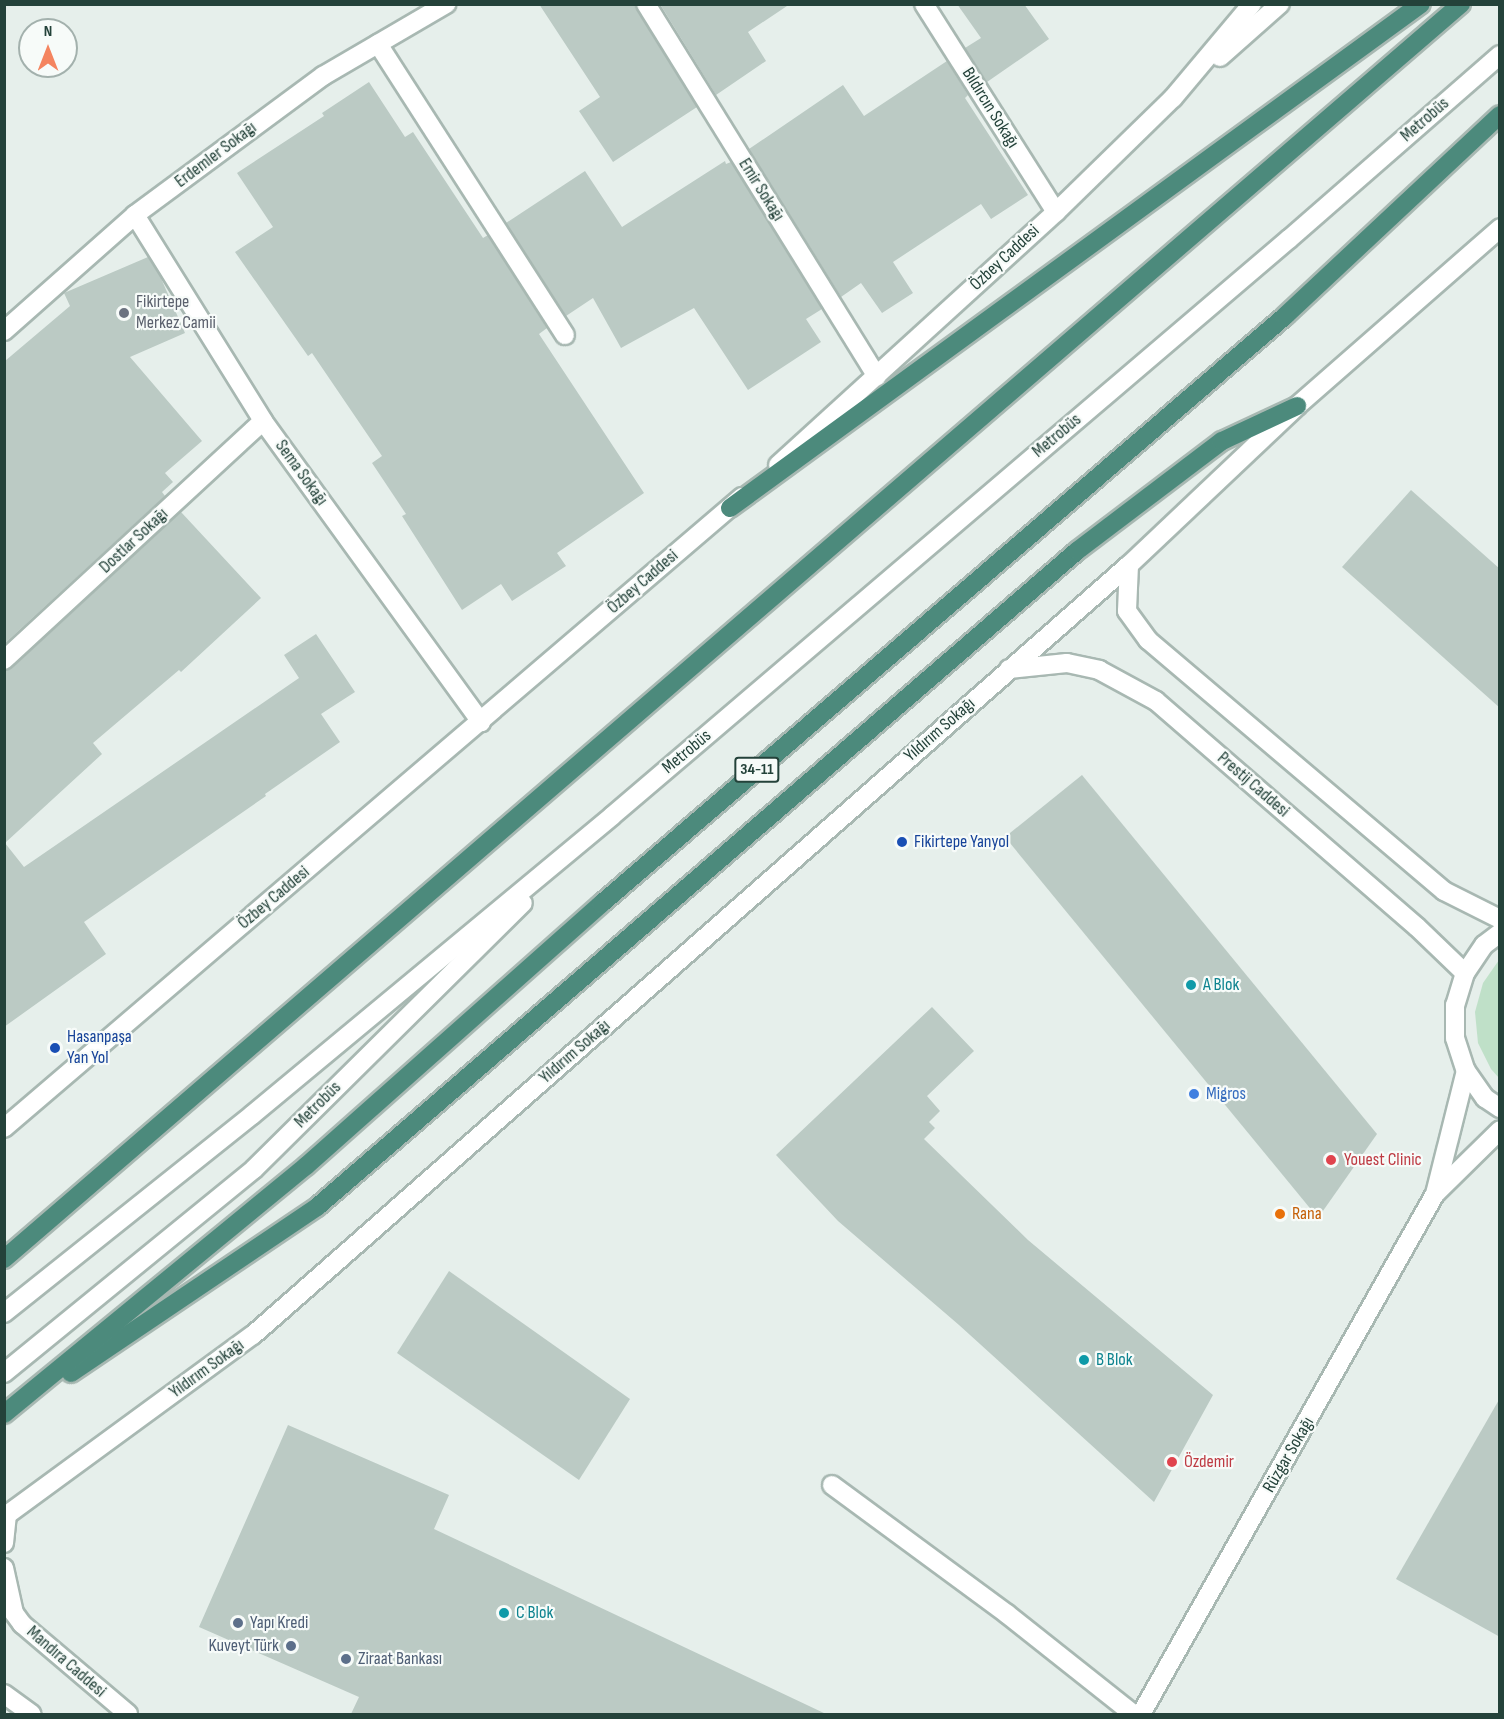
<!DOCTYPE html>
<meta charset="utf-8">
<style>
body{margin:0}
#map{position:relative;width:1504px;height:1719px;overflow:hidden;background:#e6efeb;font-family:"Sofia Sans Condensed",sans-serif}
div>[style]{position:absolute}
.green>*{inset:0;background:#bfe0c8}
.building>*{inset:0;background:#bbcac4}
.roads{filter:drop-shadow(2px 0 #a8b8b2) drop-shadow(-2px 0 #a8b8b2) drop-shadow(0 2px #a8b8b2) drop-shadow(0 -2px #a8b8b2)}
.service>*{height:18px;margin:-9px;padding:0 9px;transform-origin:9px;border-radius:9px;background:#fff}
.minor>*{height:18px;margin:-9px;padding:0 9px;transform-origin:9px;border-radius:9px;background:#fff}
.secondary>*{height:18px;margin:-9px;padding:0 9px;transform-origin:9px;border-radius:9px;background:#fff}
.trunk>*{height:18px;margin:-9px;padding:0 9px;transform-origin:9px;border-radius:9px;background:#4c8a7c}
.dots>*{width:16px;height:16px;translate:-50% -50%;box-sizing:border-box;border:3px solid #f7fbf9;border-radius:50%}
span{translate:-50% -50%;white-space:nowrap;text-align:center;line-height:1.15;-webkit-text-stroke:4.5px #f7fbf9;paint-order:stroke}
.shield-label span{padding:2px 4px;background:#f7fbf9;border:2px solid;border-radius:4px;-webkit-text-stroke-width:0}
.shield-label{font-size:16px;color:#24423a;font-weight:700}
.street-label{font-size:18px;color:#24423a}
.worship-label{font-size:18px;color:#5b616d}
.left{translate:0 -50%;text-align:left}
.transit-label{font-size:18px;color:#164399}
.culture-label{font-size:18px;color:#0d838f}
.shop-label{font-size:18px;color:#366cbe}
.health-label{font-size:18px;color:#be3a42}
.food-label{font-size:18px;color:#c56008}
.service-label{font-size:18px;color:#4e5e75}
.right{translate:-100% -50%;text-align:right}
.frame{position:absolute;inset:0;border:6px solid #24423a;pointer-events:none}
.north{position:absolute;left:18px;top:18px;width:60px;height:60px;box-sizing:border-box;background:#f7fbf9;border:2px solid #a3b1ad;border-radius:50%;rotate:0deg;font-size:16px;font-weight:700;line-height:24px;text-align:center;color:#24423a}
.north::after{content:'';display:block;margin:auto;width:21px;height:27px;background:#f4845f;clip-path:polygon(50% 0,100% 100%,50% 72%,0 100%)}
</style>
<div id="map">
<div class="green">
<i style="clip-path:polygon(1499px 960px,1499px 1078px,1491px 1069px,1478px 1043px,1475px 1012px,1483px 983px)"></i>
</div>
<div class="building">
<i style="clip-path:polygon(539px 4px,635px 4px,697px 107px,613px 162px,579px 111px,600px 97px)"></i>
<i style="clip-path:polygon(660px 4px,790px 4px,748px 32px,766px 61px,716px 95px)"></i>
<i style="clip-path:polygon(957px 4px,1024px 4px,1049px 39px,987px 82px,965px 48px,981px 38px)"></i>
<i style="clip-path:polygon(947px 61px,968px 95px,965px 98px,1028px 195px,991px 219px,981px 204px,893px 262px,913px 293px,882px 313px,861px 283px,841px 297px,749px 149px,843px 85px,864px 116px)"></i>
<i style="clip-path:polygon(369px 82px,405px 137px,413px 132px,483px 238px,488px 235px,547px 328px,539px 334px,644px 493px,557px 553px,566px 566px,512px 601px,501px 584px,462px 610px,402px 516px,406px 514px,372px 463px,382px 456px,312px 353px,308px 356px,235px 252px,273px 227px,237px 173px,324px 116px,322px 113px)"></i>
<i style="clip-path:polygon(725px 161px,726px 164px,731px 162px,822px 309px,806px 319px,821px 342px,748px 390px,694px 308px,621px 348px,593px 298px,566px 316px,506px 223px,585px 171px,622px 227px)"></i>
<i style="clip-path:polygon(148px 257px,160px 276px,185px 333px,130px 357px,202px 441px,165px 473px,173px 482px,162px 492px,165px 496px,4px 644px,5px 361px,70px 306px,64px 293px)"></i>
<i style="clip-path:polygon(1411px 490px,1500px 569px,1500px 708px,1342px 567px)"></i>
<i style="clip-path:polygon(181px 512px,261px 598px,181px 672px,179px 670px,93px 743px,102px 754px,5px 843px,24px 867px,299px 678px,284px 655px,316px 634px,355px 692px,321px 714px,340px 742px,265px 794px,266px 796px,84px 922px,106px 954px,4px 1027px,4px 671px,12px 668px)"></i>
<i style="clip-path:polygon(1082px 775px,1377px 1134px,1318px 1218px,1005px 837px)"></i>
<i style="clip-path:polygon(932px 1007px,974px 1051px,927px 1096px,940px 1111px,929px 1122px,935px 1128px,924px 1139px,1028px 1240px,1213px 1395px,1154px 1502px,959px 1325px,838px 1221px,776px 1155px)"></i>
<i style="clip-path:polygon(449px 1271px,630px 1399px,579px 1480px,397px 1353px)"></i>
<i style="clip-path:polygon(1500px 1398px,1500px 1637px,1396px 1579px)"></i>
<i style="clip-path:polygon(288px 1425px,449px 1495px,434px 1529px,826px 1714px,351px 1714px,359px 1697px,199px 1627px)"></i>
</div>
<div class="roads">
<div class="service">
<i style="left:4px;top:1313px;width:317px;rotate:-38.6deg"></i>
<i style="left:252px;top:1115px;width:468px;rotate:-39.7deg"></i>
<i style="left:612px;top:816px;width:890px;rotate:-40.44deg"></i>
<i style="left:1289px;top:239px;width:280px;rotate:-41.1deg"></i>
<i style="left:4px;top:1373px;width:323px;rotate:-39.2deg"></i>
<i style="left:254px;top:1169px;width:378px;rotate:-44.7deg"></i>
<i style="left:832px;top:1485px;width:217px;rotate:36.4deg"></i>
<i style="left:1007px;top:1614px;width:161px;rotate:38.4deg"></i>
</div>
<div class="minor">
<i style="left:646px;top:4px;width:438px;rotate:58.2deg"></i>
<i style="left:924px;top:4px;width:246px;rotate:57.6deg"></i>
<i style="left:378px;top:44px;width:346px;rotate:57.3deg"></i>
<i style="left:135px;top:215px;width:243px;rotate:58.1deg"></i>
<i style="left:263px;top:421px;width:372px;rotate:54.1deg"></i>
<i style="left:4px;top:331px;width:175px;rotate:-41.5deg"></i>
<i style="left:135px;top:215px;width:234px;rotate:-36.5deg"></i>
<i style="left:323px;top:76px;width:143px;rotate:-30.3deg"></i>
<i style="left:1129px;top:565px;width:46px;rotate:92.5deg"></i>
<i style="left:1127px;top:611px;width:36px;rotate:54deg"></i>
<i style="left:1148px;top:640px;width:388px;rotate:40.3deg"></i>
<i style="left:1444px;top:891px;width:63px;rotate:26.6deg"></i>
<i style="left:4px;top:660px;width:352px;rotate:-42.7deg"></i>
<i style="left:1009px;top:669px;width:58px;rotate:-5.9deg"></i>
<i style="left:1067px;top:663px;width:33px;rotate:12deg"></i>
<i style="left:1099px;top:670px;width:65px;rotate:28.5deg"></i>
<i style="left:1156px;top:701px;width:345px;rotate:40.9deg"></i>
<i style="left:1417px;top:927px;width:66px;rotate:43.8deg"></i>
<i style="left:1500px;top:933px;width:20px;rotate:143deg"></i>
<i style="left:1484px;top:945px;width:34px;rotate:124deg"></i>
<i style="left:1465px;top:973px;width:34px;rotate:107deg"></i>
<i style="left:1455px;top:1005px;width:33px;rotate:90deg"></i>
<i style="left:1455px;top:1038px;width:35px;rotate:72deg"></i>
<i style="left:1466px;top:1071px;width:33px;rotate:55deg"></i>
<i style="left:1485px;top:1098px;width:18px;rotate:34deg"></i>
<i style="left:1437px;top:1192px;width:88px;rotate:-44.5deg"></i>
<i style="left:1141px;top:1714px;width:597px;rotate:-60.52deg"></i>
<i style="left:1435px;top:1194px;width:127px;rotate:-75.9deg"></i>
</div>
<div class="secondary">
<i style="left:1220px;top:57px;width:80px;rotate:-41.5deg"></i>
<i style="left:778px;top:465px;width:376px;rotate:-42.3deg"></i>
<i style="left:1056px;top:212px;width:163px;rotate:-44.3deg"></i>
<i style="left:1173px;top:98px;width:123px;rotate:-50deg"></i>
<i style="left:4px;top:1128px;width:971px;rotate:-40.53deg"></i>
<i style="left:4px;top:1517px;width:308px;rotate:-36.2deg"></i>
<i style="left:253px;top:1335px;width:1166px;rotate:-41.32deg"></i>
<i style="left:1129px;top:565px;width:231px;rotate:-43.4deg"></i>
<i style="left:1297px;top:406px;width:270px;rotate:-41.2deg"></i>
<i style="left:4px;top:1543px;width:28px;rotate:-84deg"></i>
<i style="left:4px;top:1568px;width:46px;rotate:77.5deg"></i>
<i style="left:14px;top:1613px;width:14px;rotate:54deg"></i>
<i style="left:22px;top:1624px;width:139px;rotate:40.3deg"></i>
<i style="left:4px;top:1694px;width:34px;rotate:36deg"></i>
</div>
<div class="trunk">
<i style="left:730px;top:508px;width:855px;rotate:-36.11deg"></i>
<i style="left:4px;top:1259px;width:1923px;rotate:-40.74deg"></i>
<i style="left:71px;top:1373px;width:297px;rotate:-34deg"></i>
<i style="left:317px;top:1207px;width:1004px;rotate:-40.8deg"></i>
<i style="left:1077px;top:551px;width:182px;rotate:-37.2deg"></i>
<i style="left:1222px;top:441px;width:83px;rotate:-25deg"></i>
<i style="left:4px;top:1414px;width:391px;rotate:-39.4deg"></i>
<i style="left:306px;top:1166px;width:395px;rotate:-41.6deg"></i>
<i style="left:601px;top:904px;width:902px;rotate:-40.68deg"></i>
<i style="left:1285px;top:316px;width:294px;rotate:-43.1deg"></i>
</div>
</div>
<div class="dots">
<i style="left:124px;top:313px;background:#6b7280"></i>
<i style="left:902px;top:842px;background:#1a4fb4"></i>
<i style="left:1191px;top:985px;background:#0f9aa8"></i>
<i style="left:55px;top:1048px;background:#1a4fb4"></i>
<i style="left:1194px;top:1094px;background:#3f7fe0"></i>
<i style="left:1331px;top:1160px;background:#e0444e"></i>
<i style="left:1280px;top:1214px;background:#e8710a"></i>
<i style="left:1084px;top:1360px;background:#0f9aa8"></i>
<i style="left:1172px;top:1462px;background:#e0444e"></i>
<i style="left:504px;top:1613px;background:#0f9aa8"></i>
<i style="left:238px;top:1623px;background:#5c6f8a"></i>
<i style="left:291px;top:1646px;background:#5c6f8a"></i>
<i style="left:346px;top:1659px;background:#5c6f8a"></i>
</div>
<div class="shield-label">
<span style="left:757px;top:770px">34-11</span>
</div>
<div class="street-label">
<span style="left:990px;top:108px;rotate:58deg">Bıldırcın Sokağı</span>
<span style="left:1425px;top:120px;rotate:-41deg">Metrobüs</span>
<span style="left:216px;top:155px;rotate:-37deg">Erdemler Sokağı</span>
<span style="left:761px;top:190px;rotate:58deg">Emir Sokağı</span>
<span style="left:1005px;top:258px;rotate:-43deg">Özbey Caddesi</span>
<span style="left:1057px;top:436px;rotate:-40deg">Metrobüs</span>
<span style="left:301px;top:473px;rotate:54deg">Sema Sokağı</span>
<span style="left:134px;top:541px;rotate:-43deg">Dostlar Sokağı</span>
<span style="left:643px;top:582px;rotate:-41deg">Özbey Caddesi</span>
<span style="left:940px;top:730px;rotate:-41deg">Yıldırım Sokağı</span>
<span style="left:687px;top:752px;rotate:-40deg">Metrobüs</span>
<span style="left:1253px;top:785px;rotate:41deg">Prestij Caddesi</span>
<span style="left:274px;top:898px;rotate:-40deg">Özbey Caddesi</span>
<span style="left:575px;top:1052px;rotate:-41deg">Yıldırım Sokağı</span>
<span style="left:318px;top:1105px;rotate:-45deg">Metrobüs</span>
<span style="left:207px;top:1369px;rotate:-36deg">Yıldırım Sokağı</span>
<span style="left:1289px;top:1455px;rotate:-60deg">Rüzgar Sokağı</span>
<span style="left:66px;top:1662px;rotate:41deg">Mandıra Caddesi</span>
</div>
<div class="worship-label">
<span class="left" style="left:136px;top:313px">Fikirtepe<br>Merkez Camii</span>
</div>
<div class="transit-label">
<span class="left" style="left:914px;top:842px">Fikirtepe Yanyol</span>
<span class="left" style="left:67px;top:1048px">Hasanpaşa<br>Yan Yol</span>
</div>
<div class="culture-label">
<span class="left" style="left:1203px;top:985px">A Blok</span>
<span class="left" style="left:1096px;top:1360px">B Blok</span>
<span class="left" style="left:516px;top:1613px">C Blok</span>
</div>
<div class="shop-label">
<span class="left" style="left:1206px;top:1094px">Migros</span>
</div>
<div class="health-label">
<span class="left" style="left:1344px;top:1160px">Youest Clinic</span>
<span class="left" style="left:1184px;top:1462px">Özdemir</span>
</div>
<div class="food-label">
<span class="left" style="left:1292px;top:1214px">Rana</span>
</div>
<div class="service-label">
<span class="left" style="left:250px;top:1623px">Yapı Kredi</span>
<span class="right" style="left:279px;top:1646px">Kuveyt Türk</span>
<span class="left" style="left:358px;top:1659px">Ziraat Bankası</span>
</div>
<div class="frame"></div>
<div class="north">N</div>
</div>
